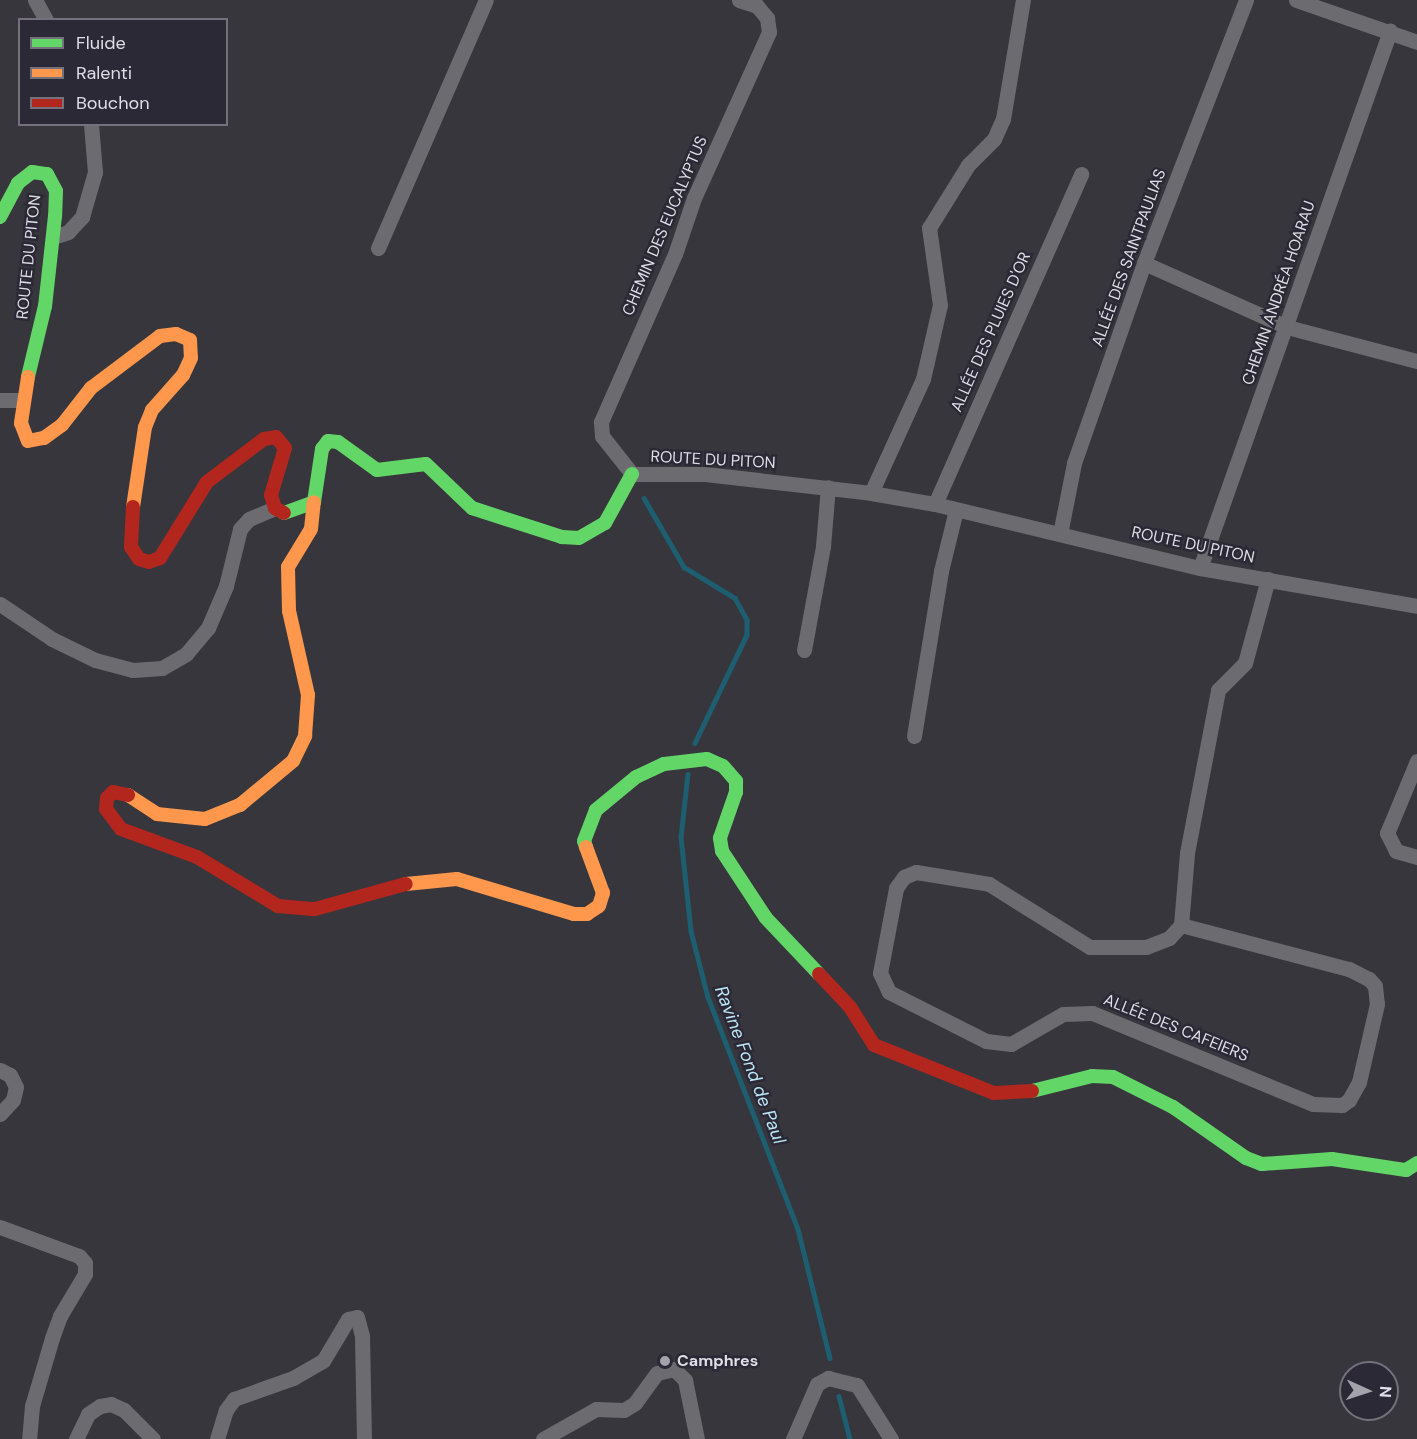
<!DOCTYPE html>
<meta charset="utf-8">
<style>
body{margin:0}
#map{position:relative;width:1417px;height:1439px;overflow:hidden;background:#37363d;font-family:"DM Sans",sans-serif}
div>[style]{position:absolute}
.stream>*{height:4.5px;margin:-2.25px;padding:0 2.25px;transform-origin:2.25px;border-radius:2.25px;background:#1d5e71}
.street>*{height:15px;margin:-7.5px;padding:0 7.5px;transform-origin:7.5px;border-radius:7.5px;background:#6c6c70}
.fast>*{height:14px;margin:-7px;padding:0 7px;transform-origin:7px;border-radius:7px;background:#63d668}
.slow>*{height:14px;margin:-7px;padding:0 7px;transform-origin:7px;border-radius:7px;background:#ff974d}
.jam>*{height:14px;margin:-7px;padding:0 7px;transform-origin:7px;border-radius:7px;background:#b3261e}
.dots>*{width:16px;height:16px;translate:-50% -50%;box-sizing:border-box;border:3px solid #2c2936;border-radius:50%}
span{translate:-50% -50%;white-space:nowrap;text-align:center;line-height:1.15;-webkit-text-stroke:5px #2c2936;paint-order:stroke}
.street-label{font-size:16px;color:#dfdee6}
.poi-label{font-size:16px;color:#dfdee6;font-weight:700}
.left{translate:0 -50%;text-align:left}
.water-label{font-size:18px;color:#bbe6f6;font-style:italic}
.legend{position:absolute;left:18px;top:18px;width:210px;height:108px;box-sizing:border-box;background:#2c2936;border:2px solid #74717c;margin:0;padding:8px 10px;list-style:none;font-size:18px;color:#dfdee6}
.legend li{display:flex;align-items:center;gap:12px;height:30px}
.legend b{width:30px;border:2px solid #74717c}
.north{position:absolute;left:1339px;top:1361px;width:60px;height:60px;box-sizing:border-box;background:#2c2936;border:2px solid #74717c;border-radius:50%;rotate:93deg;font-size:16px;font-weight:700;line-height:24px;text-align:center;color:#dfdee6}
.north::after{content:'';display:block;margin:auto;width:21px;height:27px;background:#a4a3ab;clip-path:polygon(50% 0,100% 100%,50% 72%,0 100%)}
</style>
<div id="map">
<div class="stream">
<i style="left:644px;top:498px;width:80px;rotate:59.9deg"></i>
<i style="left:684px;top:567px;width:60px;rotate:31.3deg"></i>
<i style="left:735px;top:598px;width:25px;rotate:61deg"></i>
<i style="left:747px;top:620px;width:15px;rotate:90deg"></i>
<i style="left:747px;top:635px;width:120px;rotate:115.7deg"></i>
<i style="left:688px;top:774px;width:63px;rotate:96.3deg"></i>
<i style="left:681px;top:837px;width:95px;rotate:83.9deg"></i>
<i style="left:691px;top:931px;width:68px;rotate:75.6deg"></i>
<i style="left:708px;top:997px;width:249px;rotate:68.8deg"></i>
<i style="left:798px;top:1229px;width:133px;rotate:76.1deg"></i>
<i style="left:839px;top:1396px;width:44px;rotate:75.7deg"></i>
</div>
<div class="street">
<i style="left:35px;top:0;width:23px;rotate:61deg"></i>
<i style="left:739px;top:0;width:19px;rotate:18deg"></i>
<i style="left:757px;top:6px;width:16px;rotate:50deg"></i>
<i style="left:767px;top:18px;width:14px;rotate:82deg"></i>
<i style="left:769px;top:32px;width:182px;rotate:114.3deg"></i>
<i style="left:694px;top:198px;width:59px;rotate:108.7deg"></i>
<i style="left:675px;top:254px;width:184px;rotate:113.8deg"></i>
<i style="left:601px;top:422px;width:14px;rotate:86deg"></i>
<i style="left:602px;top:436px;width:48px;rotate:51.7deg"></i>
<i style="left:632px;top:474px;width:73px"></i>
<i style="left:705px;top:474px;width:167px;rotate:6.5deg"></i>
<i style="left:871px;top:493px;width:65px;rotate:9.8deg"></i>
<i style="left:935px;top:504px;width:273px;rotate:13.6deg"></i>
<i style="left:1200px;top:568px;width:220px;rotate:9.9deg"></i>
<i style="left:1296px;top:0;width:128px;rotate:19.1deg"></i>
<i style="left:53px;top:237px;width:16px;rotate:-18deg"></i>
<i style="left:68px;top:232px;width:21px;rotate:-47deg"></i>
<i style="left:82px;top:217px;width:47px;rotate:-73.9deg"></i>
<i style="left:95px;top:172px;width:48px;rotate:-94.8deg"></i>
<i style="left:378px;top:248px;width:270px;rotate:-66.5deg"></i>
<i style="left:1144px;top:263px;width:157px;rotate:24.1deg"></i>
<i style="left:1287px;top:327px;width:134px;rotate:14.7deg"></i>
<i style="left:0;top:400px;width:23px"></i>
<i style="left:871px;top:493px;width:125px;rotate:-65.5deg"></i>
<i style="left:923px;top:379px;width:76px;rotate:-77.1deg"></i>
<i style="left:940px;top:305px;width:78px;rotate:-98.1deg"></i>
<i style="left:929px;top:228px;width:74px;rotate:-58.2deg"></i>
<i style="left:968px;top:165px;width:37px;rotate:-45deg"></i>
<i style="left:994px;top:139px;width:22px;rotate:-66deg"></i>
<i style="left:1003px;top:119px;width:121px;rotate:-80.5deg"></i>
<i style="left:935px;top:504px;width:361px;rotate:-66.1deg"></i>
<i style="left:1060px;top:534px;width:72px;rotate:-78.8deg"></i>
<i style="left:1074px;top:463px;width:212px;rotate:-70.7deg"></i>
<i style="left:1144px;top:263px;width:282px;rotate:-68.8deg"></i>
<i style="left:1200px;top:568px;width:570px;rotate:-70.52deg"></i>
<i style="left:0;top:604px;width:63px;rotate:33.9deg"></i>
<i style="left:52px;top:639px;width:48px;rotate:26deg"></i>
<i style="left:95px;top:660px;width:39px;rotate:15deg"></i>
<i style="left:133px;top:670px;width:29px;rotate:-4deg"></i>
<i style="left:162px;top:668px;width:28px;rotate:-30deg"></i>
<i style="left:186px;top:654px;width:34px;rotate:-50deg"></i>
<i style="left:208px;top:628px;width:46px;rotate:-66.8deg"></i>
<i style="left:226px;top:586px;width:59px;rotate:-76.2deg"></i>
<i style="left:240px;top:529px;width:13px;rotate:-48deg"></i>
<i style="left:249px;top:519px;width:28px;rotate:-23deg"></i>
<i style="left:804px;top:650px;width:106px;rotate:-79.6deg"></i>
<i style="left:823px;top:546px;width:59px;rotate:-85.2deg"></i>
<i style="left:914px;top:736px;width:167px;rotate:-80.7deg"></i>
<i style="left:941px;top:571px;width:63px;rotate:-76.2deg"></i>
<i style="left:1417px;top:761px;width:78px;rotate:112.6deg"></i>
<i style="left:1387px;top:833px;width:20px;rotate:63deg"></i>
<i style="left:1396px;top:851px;width:22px;rotate:16deg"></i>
<i style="left:1181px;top:925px;width:174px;rotate:14.7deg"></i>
<i style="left:1349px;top:969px;width:22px;rotate:27deg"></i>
<i style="left:1369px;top:979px;width:9px;rotate:49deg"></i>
<i style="left:1375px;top:986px;width:18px;rotate:84deg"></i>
<i style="left:1377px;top:1004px;width:80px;rotate:103deg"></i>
<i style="left:1359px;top:1082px;width:21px;rotate:119deg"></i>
<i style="left:1349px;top:1100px;width:9px;rotate:144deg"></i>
<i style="left:1342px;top:1105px;width:29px;rotate:-178deg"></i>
<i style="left:1313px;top:1104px;width:239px;rotate:-157.6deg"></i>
<i style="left:1092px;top:1013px;width:29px;rotate:178deg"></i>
<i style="left:1063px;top:1014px;width:60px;rotate:150deg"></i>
<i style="left:1011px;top:1044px;width:25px;rotate:-173deg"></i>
<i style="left:986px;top:1041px;width:109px;rotate:-153.2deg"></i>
<i style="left:889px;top:992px;width:21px;rotate:-115deg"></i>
<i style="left:880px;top:973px;width:86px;rotate:-79.3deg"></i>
<i style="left:896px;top:888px;width:14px;rotate:-54deg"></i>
<i style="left:904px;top:877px;width:13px;rotate:-23deg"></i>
<i style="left:916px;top:872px;width:74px;rotate:9.3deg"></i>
<i style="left:989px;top:884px;width:119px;rotate:32deg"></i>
<i style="left:1090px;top:947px;width:56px"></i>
<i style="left:1146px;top:947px;width:25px;rotate:-21deg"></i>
<i style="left:1169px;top:938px;width:18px;rotate:-47deg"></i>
<i style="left:1181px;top:925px;width:72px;rotate:-85.2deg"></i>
<i style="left:1187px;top:853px;width:166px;rotate:-79.2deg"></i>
<i style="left:1218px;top:690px;width:38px;rotate:-45deg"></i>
<i style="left:1245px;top:663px;width:87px;rotate:-74.7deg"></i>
<i style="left:0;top:1070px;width:11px;rotate:27deg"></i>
<i style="left:10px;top:1075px;width:13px;rotate:63deg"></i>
<i style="left:16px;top:1087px;width:13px;rotate:103deg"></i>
<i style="left:13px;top:1100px;width:19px;rotate:133deg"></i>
<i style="left:0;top:1227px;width:84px;rotate:20.2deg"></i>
<i style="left:79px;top:1256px;width:9px;rotate:49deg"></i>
<i style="left:85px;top:1263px;width:11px;rotate:90deg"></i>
<i style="left:85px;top:1274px;width:49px;rotate:120.8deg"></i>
<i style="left:60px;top:1316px;width:23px;rotate:110deg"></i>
<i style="left:52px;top:1338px;width:71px;rotate:106.4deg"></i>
<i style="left:32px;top:1406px;width:33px;rotate:95deg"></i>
<i style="left:76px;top:1439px;width:28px;rotate:-64deg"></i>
<i style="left:88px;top:1414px;width:14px;rotate:-34deg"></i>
<i style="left:100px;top:1406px;width:11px;rotate:-10deg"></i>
<i style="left:111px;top:1404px;width:14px;rotate:25deg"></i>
<i style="left:124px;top:1410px;width:41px;rotate:45deg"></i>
<i style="left:217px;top:1439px;width:30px;rotate:-73deg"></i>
<i style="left:226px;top:1410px;width:14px;rotate:-54deg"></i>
<i style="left:234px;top:1399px;width:63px;rotate:-19.6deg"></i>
<i style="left:293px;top:1378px;width:34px;rotate:-30deg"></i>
<i style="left:323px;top:1361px;width:49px;rotate:-59.2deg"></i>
<i style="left:348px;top:1319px;width:9px;rotate:-13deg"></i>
<i style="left:357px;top:1317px;width:20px;rotate:75deg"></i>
<i style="left:362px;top:1336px;width:103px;rotate:88.9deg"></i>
<i style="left:543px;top:1439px;width:61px;rotate:-29.5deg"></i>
<i style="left:596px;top:1409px;width:28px;rotate:2deg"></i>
<i style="left:624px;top:1410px;width:13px;rotate:-32deg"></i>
<i style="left:635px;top:1403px;width:37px;rotate:-54deg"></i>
<i style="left:657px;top:1373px;width:17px;rotate:-13deg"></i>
<i style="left:674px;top:1369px;width:16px;rotate:45deg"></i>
<i style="left:685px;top:1380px;width:60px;rotate:78.5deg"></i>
<i style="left:793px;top:1439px;width:60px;rotate:-66.4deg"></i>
<i style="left:817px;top:1384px;width:13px;rotate:-29deg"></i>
<i style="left:828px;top:1378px;width:30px;rotate:14deg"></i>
<i style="left:857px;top:1385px;width:64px;rotate:57.8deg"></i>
</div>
<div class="fast">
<i style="left:0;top:217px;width:38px;rotate:-62deg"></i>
<i style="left:18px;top:183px;width:18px;rotate:-38deg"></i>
<i style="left:32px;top:172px;width:15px;rotate:8deg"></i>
<i style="left:47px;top:174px;width:19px;rotate:62deg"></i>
<i style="left:56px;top:191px;width:25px;rotate:92deg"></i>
<i style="left:55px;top:216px;width:91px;rotate:96.3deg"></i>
<i style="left:45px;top:306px;width:73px;rotate:103.5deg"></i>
<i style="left:284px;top:513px;width:32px;rotate:-20deg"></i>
<i style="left:314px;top:502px;width:54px;rotate:-81.4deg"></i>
<i style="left:322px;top:449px;width:10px;rotate:-53deg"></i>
<i style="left:328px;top:441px;width:10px;rotate:6deg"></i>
<i style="left:338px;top:442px;width:48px;rotate:35.7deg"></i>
<i style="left:377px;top:470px;width:49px;rotate:-7deg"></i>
<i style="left:426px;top:464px;width:64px;rotate:43.7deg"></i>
<i style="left:472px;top:508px;width:95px;rotate:17.9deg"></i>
<i style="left:562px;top:537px;width:17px;rotate:3deg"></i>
<i style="left:579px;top:538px;width:30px;rotate:-30deg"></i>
<i style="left:605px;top:523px;width:56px;rotate:-61.1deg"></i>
<i style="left:586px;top:847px;width:6px;rotate:-108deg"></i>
<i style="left:584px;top:841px;width:33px;rotate:-69deg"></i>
<i style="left:596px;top:810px;width:52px;rotate:-39.5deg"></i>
<i style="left:636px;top:777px;width:31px;rotate:-25deg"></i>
<i style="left:664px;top:764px;width:43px;rotate:-6.6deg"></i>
<i style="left:707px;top:759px;width:17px;rotate:24deg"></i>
<i style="left:723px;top:766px;width:20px;rotate:49deg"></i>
<i style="left:736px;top:781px;width:11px;rotate:90deg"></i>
<i style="left:736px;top:792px;width:49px;rotate:109.2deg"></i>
<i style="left:720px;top:838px;width:13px;rotate:81deg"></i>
<i style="left:722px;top:851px;width:80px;rotate:56.7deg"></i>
<i style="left:766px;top:918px;width:77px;rotate:46.6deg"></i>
<i style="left:1032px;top:1091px;width:62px;rotate:-14deg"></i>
<i style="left:1092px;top:1076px;width:21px;rotate:3deg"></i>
<i style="left:1113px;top:1077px;width:67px;rotate:26.6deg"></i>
<i style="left:1173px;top:1107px;width:89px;rotate:34.9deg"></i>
<i style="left:1246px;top:1158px;width:17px;rotate:21deg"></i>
<i style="left:1262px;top:1164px;width:70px;rotate:-4.1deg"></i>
<i style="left:1332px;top:1159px;width:75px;rotate:8.5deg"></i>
<i style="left:1406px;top:1170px;width:13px;rotate:-32deg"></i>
</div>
<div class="slow">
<i style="left:28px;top:377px;width:47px;rotate:98.7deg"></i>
<i style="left:21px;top:423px;width:19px;rotate:69deg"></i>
<i style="left:28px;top:441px;width:16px;rotate:-11deg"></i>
<i style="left:44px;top:438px;width:22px;rotate:-36deg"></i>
<i style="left:62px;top:425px;width:47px;rotate:-51.9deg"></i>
<i style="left:91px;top:388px;width:86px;rotate:-37deg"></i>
<i style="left:160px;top:336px;width:16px;rotate:-7deg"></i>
<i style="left:176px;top:334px;width:15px;rotate:23deg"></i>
<i style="left:190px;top:340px;width:18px;rotate:87deg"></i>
<i style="left:191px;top:358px;width:19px;rotate:115deg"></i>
<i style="left:183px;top:375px;width:47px;rotate:131.5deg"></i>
<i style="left:152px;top:410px;width:18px;rotate:112deg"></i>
<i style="left:145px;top:427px;width:81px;rotate:98.5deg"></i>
<i style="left:128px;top:795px;width:35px;rotate:33deg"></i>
<i style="left:157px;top:814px;width:48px;rotate:5.9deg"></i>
<i style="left:205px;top:819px;width:38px;rotate:-22deg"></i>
<i style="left:240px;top:805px;width:69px;rotate:-39.7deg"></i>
<i style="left:293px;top:761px;width:28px;rotate:-64deg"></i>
<i style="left:305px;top:736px;width:41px;rotate:-85.8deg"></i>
<i style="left:308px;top:695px;width:86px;rotate:-102.7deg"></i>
<i style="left:289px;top:611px;width:44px;rotate:-91.3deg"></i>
<i style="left:288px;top:567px;width:44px;rotate:-58.8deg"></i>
<i style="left:311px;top:529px;width:27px;rotate:-84deg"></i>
<i style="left:406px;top:884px;width:51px;rotate:-5.6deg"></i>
<i style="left:457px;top:879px;width:122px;rotate:16.7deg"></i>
<i style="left:574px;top:914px;width:13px"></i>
<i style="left:587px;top:914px;width:14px;rotate:-34deg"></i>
<i style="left:599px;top:906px;width:14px;rotate:-73deg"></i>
<i style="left:603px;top:893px;width:49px;rotate:-110.3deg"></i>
</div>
<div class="jam">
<i style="left:133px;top:507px;width:40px;rotate:92.9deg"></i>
<i style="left:131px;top:547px;width:14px;rotate:56deg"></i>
<i style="left:139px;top:559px;width:10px;rotate:17deg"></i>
<i style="left:149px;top:562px;width:12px;rotate:-20deg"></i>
<i style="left:160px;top:558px;width:89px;rotate:-58.3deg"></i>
<i style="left:207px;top:482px;width:71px;rotate:-37deg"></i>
<i style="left:264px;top:439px;width:12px;rotate:-9deg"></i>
<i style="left:276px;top:437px;width:14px;rotate:51deg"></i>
<i style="left:285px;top:448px;width:49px;rotate:106.6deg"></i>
<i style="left:271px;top:495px;width:14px;rotate:73deg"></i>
<i style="left:275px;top:508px;width:10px;rotate:29deg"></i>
<i style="left:128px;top:795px;width:15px;rotate:-169deg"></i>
<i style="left:113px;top:792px;width:8px;rotate:135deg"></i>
<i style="left:107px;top:798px;width:11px;rotate:95deg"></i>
<i style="left:106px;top:809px;width:25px;rotate:53deg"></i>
<i style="left:121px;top:829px;width:81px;rotate:20.2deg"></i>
<i style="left:197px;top:857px;width:95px;rotate:31.2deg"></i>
<i style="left:278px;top:906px;width:37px;rotate:5deg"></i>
<i style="left:315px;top:909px;width:94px;rotate:-15.4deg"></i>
<i style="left:819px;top:974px;width:45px;rotate:46.8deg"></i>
<i style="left:850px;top:1007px;width:45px;rotate:57.7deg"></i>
<i style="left:874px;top:1045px;width:129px;rotate:21.8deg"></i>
<i style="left:994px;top:1093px;width:38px;rotate:-3deg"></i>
</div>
<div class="dots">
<i style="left:665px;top:1361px;background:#a4a3ab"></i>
</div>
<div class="street-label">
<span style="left:665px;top:226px;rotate:-67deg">CHEMIN DES EUCALYPTUS</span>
<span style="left:29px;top:257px;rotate:-84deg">ROUTE DU PITON</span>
<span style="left:1129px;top:258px;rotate:-70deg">ALLÉE DES SAINTPAULIAS</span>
<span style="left:1279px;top:293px;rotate:-71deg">CHEMIN ANDRÉA HOARAU</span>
<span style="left:991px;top:332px;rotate:-66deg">ALLÉE DES PLUIES D'OR</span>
<span style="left:713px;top:460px;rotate:3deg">ROUTE DU PITON</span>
<span style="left:1193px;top:545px;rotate:12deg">ROUTE DU PITON</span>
<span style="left:1176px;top:1028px;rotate:22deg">ALLÉE DES CAFEIERS</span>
</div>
<div class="poi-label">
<span class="left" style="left:677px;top:1361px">Camphres</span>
</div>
<div class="water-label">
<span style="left:750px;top:1065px;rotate:69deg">Ravine Fond de Paul</span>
</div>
<ul class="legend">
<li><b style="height:8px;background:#63d668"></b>Fluide</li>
<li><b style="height:8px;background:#ff974d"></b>Ralenti</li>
<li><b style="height:8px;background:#b3261e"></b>Bouchon</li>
</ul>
<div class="north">N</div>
</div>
